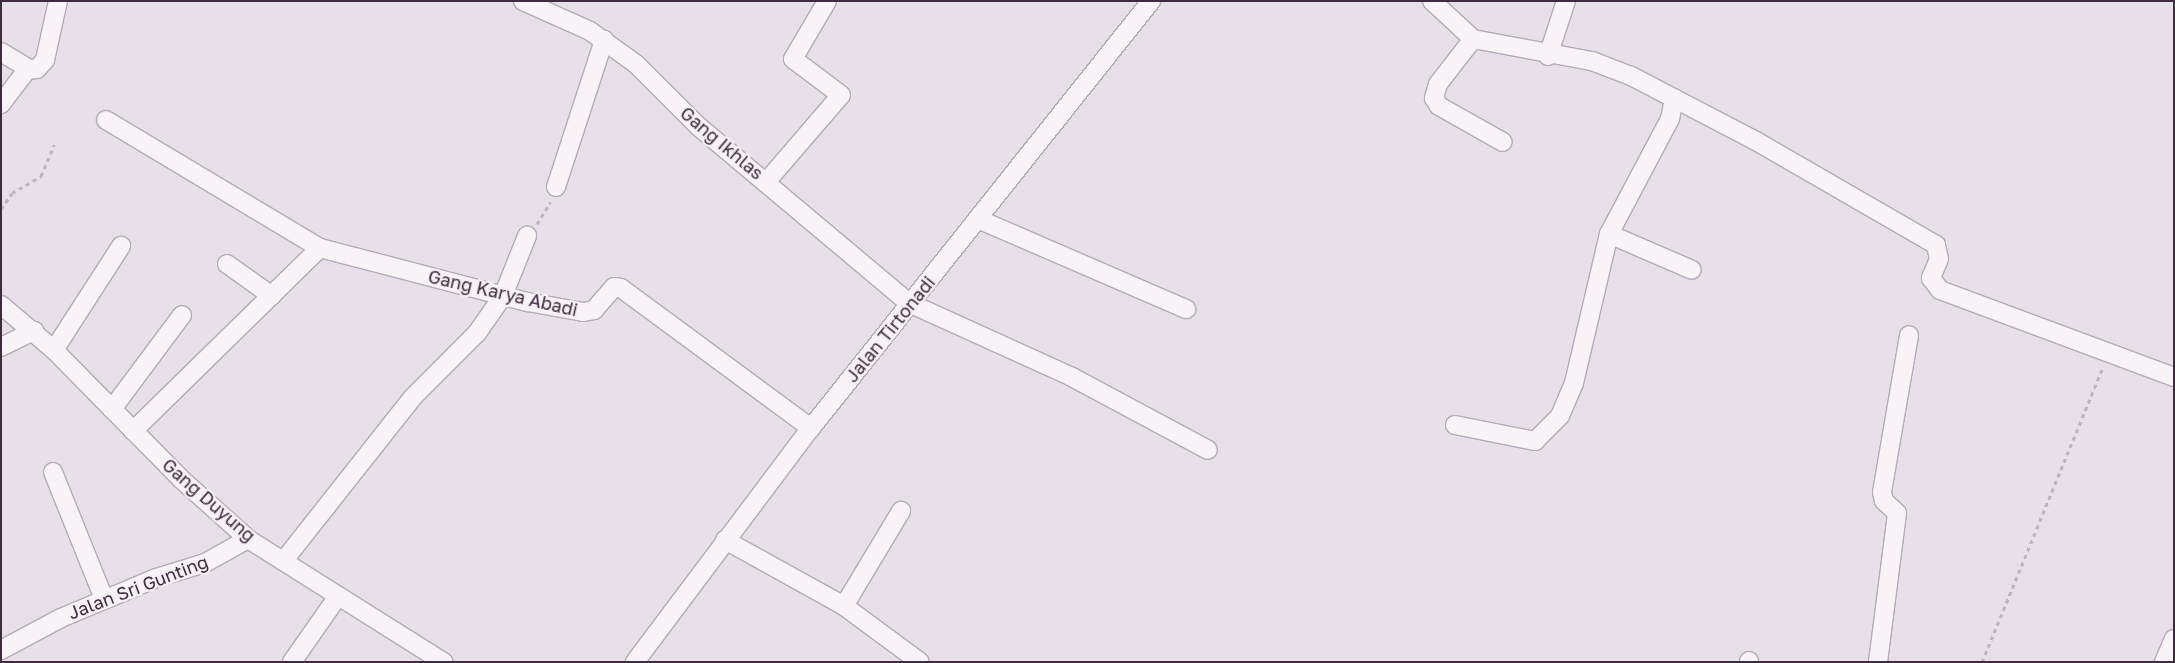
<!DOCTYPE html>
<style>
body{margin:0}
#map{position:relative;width:2175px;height:663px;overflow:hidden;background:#e8e0e8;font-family:"Golos Text",sans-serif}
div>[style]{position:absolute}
.path>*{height:3px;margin-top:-1.5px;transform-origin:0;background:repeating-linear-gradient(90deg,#bcb3bc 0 4px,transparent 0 8px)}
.roads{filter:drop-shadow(1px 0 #b5a9b5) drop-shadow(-1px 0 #b5a9b5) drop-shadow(0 1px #b5a9b5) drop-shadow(0 -1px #b5a9b5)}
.minor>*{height:18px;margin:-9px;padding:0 9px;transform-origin:9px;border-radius:9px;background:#f7f3f7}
span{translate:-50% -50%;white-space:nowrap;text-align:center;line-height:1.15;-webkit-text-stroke:4.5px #f6f0f6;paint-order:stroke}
.street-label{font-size:18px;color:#3f2a3f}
.frame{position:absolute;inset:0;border:2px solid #3f2a3f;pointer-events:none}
</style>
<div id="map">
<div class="path">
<i style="left:1px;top:209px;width:19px;rotate:-55deg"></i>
<i style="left:12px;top:193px;width:34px;rotate:-30deg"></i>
<i style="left:41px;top:176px;width:34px;rotate:-67deg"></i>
<i style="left:537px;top:224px;width:26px;rotate:-59deg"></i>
<i style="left:1982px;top:662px;width:319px;rotate:-67.7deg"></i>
</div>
<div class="roads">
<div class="minor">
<i style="left:523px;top:1px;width:73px;rotate:24.1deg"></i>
<i style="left:590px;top:31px;width:57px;rotate:35.7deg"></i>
<i style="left:636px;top:64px;width:88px;rotate:45deg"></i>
<i style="left:698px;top:126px;width:275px;rotate:40deg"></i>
<i style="left:909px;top:303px;width:179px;rotate:24.4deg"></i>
<i style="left:1072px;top:377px;width:154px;rotate:28.2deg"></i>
<i style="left:1432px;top:1px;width:56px;rotate:42.8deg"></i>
<i style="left:1473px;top:39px;width:121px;rotate:10.5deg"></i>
<i style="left:1592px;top:61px;width:42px;rotate:21deg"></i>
<i style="left:1631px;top:76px;width:141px;rotate:27.5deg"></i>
<i style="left:1756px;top:141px;width:208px;rotate:30deg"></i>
<i style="left:1936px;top:245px;width:14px;rotate:78deg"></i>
<i style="left:1939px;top:259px;width:21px;rotate:113deg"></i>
<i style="left:1931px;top:278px;width:15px;rotate:53deg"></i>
<i style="left:1940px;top:290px;width:250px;rotate:20.4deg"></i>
<i style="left:1473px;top:39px;width:57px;rotate:127.9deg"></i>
<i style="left:1438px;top:84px;width:15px;rotate:106deg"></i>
<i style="left:1434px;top:98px;width:9px;rotate:58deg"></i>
<i style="left:1439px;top:106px;width:73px;rotate:29.4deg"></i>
<i style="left:1px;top:52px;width:31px;rotate:31deg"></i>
<i style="left:1548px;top:56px;width:58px;rotate:-71.9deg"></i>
<i style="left:1px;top:104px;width:43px;rotate:-52.6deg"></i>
<i style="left:27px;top:70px;width:10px;rotate:-6deg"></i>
<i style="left:37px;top:69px;width:12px;rotate:-48deg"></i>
<i style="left:45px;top:60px;width:60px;rotate:-77.6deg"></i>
<i style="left:106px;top:120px;width:249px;rotate:30.9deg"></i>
<i style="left:320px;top:248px;width:215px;rotate:14.6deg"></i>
<i style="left:528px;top:302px;width:56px;rotate:10.3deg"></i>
<i style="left:583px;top:312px;width:11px;rotate:-10deg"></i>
<i style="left:594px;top:310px;width:30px;rotate:-49deg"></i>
<i style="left:614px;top:287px;width:7px;rotate:8deg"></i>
<i style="left:621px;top:288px;width:236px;rotate:36.4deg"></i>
<i style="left:767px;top:181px;width:113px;rotate:-49.3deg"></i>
<i style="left:841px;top:95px;width:60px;rotate:-143.1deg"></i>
<i style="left:793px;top:59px;width:67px;rotate:-59.6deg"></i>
<i style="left:556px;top:187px;width:155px;rotate:-71.9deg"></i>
<i style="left:978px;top:219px;width:227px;rotate:23.4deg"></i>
<i style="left:1609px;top:234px;width:90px;rotate:23.4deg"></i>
<i style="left:227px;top:264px;width:55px;rotate:35.4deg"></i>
<i style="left:1px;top:305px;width:70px;rotate:40.3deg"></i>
<i style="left:54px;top:350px;width:181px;rotate:45.4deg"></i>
<i style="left:181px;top:479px;width:90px;rotate:41.8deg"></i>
<i style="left:248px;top:539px;width:231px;rotate:32.2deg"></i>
<i style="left:1px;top:347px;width:37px;rotate:-26deg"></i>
<i style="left:54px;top:350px;width:124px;rotate:-57.2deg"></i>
<i style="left:112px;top:409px;width:117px;rotate:-53.3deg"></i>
<i style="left:1455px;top:425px;width:82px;rotate:11.3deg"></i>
<i style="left:1535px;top:441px;width:35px;rotate:-45deg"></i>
<i style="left:1560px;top:416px;width:36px;rotate:-67deg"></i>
<i style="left:1574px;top:383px;width:153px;rotate:-76.8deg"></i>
<i style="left:1609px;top:234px;width:130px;rotate:-62.1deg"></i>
<i style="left:1670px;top:119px;width:21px;rotate:-79deg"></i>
<i style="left:133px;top:431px;width:262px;rotate:-44.4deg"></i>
<i style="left:53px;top:472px;width:137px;rotate:68.1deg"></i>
<i style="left:725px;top:540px;width:136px;rotate:29deg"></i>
<i style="left:844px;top:606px;width:94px;rotate:36.4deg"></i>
<i style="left:285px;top:559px;width:206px;rotate:-51.7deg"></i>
<i style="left:413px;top:397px;width:91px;rotate:-45deg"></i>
<i style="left:477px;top:333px;width:45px;rotate:-54.9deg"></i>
<i style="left:503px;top:296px;width:65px;rotate:-68.2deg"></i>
<i style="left:844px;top:606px;width:111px;rotate:-59deg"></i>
<i style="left:1px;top:650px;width:68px;rotate:-28.1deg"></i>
<i style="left:61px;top:618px;width:103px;rotate:-22.8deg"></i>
<i style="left:156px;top:578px;width:51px;rotate:-17deg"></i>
<i style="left:205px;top:563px;width:49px;rotate:-29.2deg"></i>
<i style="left:292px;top:662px;width:80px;rotate:-55.1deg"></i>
<i style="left:635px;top:662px;width:293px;rotate:-53.1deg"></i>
<i style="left:811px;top:428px;width:546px;rotate:-51.47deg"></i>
<i style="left:1749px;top:662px;width:1px;rotate:-90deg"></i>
<i style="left:1878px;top:662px;width:150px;rotate:-82.7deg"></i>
<i style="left:1897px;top:513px;width:18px;rotate:-137deg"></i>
<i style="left:1884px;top:501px;width:9px;rotate:-103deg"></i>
<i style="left:1882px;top:492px;width:159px;rotate:-80.2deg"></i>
<i style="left:2164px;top:662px;width:25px;rotate:-67deg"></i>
</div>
</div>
<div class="street-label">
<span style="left:722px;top:143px;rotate:40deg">Gang Ikhlas</span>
<span style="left:503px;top:293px;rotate:13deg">Gang Karya Abadi</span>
<span style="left:890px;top:329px;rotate:-51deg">Jalan Tirtonadi</span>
<span style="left:209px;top:500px;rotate:41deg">Gang Duyung</span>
<span style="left:138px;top:587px;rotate:-21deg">Jalan Sri Gunting</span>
</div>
<div class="frame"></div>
</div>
